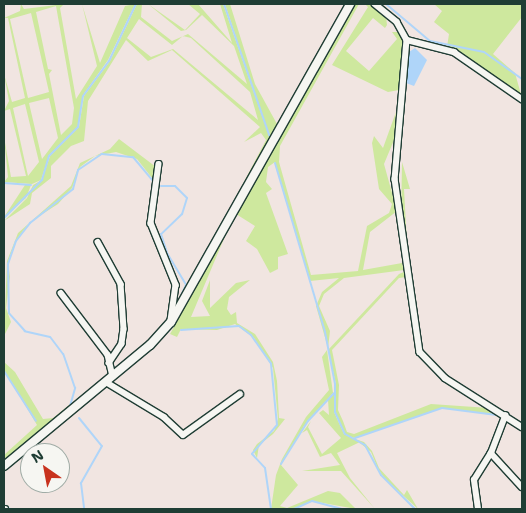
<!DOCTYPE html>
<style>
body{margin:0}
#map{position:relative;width:526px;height:513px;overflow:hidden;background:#f1e5e1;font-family:"Shantell Sans",sans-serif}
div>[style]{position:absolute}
.green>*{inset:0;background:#cee89e}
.water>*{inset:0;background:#afd5f9}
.stream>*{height:2px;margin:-1px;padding:0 1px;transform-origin:1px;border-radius:1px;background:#afd5f9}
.roads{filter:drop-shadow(1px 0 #1f3d34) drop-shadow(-1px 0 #1f3d34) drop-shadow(0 1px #1f3d34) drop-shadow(0 -1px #1f3d34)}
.minor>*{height:5.5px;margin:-2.75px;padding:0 2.75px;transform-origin:2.75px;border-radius:2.75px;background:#f6f6f2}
.tertiary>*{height:8px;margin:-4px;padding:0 4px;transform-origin:4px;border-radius:4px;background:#f6f6f2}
span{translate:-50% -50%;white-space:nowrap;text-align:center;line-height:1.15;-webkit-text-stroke:4px #f6f6f2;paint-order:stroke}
.frame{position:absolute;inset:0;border:5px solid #1f3d34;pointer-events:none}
.north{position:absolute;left:20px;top:443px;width:50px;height:50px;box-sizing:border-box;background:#f6f6f2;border:1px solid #a0aca6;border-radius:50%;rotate:327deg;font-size:14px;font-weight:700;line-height:20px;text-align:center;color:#1f3d34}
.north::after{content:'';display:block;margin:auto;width:18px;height:22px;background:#c8321e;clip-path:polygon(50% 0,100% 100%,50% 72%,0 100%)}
</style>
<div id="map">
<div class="green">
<i style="clip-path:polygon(evenodd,21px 4px,24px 9px,64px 4px,60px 8px,76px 99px,97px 66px,82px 4px,100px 63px,125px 6px,135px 4px,108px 60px,83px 95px,78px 127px,49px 155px,41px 180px,32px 184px,4px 182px,8px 177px,4px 137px,11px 177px,26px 176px,10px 109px,4px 111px,9px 101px,4px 74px,12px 102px,25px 98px,8px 18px,4px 18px,20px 11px,21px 4px,56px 6px,74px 108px,72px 124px,61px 135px,49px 74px,52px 70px,48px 69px,36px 12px,56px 6px,21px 4px,31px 13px,49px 92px,28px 98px,10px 19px,31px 13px,21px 4px,49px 98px,58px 138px,42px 159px,29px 103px,49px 98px,21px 4px,25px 104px,39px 162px,28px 176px,13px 108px,25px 104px)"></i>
<i style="clip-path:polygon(evenodd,137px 4px,142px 4px,141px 17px,172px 41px,188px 34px,247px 84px,234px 46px,202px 15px,186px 30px,181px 31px,148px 4px,185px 30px,200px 14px,188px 4px,198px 4px,232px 43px,220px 4px,223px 4px,269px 136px,225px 4px,230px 4px,255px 84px,277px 124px,348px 4px,193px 279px,266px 140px,261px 133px,244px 142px,260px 127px,172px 50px,148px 61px,126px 40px,88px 101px,84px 141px,71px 146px,51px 166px,51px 178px,32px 193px,30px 204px,4px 221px,27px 198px,33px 185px,42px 180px,50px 156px,79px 127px,84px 96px,110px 61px,137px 4px,139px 19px,172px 45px,183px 36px,191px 38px,250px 92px,258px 120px,173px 49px,151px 57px,127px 38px,139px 19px)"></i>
<i style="clip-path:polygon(355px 4px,359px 4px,280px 146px,279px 162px,311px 275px,358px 271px,367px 226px,389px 213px,392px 204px,379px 189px,372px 143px,374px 136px,383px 148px,396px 112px,394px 140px,384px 164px,397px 211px,370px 232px,363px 270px,402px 263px,404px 270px,344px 278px,324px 294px,319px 306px,330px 331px,328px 348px,316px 306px,322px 292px,339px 278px,310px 281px,275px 162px,268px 167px,266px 182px,272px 189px,266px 193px,288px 254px,278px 257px,278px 269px,270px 273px,257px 249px,246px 241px,255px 226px,236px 214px)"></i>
<i style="clip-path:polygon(365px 4px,372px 4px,386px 16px,387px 25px,385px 28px,373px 18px,346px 51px,369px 71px,397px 39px,392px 32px,399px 32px,405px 45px,399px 90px,388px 92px,332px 65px,368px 7px)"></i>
<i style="clip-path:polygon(434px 4px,522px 4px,522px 17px,493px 54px,515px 73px,522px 98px,447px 47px,449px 34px,434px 22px,442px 11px)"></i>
<i style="clip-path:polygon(119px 139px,156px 167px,156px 183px,137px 159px,116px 152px,95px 156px,80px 167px,72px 188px,58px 204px,30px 222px,15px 242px,8px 262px,10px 277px,6px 308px,11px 322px,4px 336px,7px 261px,18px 233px,71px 186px,80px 163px,110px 149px)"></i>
<i style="clip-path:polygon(402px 162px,410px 189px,404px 189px,408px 261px,401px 222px)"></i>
<i style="clip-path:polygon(25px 185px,31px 185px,26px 198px,4px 217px)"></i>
<i style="clip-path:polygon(226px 234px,191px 317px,210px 316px,202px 301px,210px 280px,210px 308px,236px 283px,250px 280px,229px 297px,227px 309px,231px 315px,236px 312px,237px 323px,255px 334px,273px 362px,277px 381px,279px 418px,285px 419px,273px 434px,259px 445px,257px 458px,253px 450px,257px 444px,274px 431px,278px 419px,273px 368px,254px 338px,235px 324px,217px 330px,181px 329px,177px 337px,170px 334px)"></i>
<i style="clip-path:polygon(404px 272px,406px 277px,399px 278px,332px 350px,339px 385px,338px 410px,343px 421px,347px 432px,354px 434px,431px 404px,489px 408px,499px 415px,442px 408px,354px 438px,345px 434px,335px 412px,336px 384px,328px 350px,399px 274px)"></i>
<i style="clip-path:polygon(327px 350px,333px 393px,304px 426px,281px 465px,298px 485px,280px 506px,287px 508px,328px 491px,340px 493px,356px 509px,312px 501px,293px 509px,271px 509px,276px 475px,282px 459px,306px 417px,329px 390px,322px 357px)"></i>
<i style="clip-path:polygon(4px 362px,15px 372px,43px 419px,53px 418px,109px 373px,4px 463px,4px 455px,37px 425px,4px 370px)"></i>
<i style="clip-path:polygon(334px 394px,334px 412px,344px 434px,360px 442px,337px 453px,350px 478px,375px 509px,341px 471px,302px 471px,340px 465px,331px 453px,320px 457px,307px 430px,302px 433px,311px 421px,308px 427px,322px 454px,341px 438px,319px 413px,323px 410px,329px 415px,328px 400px)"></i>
<i style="clip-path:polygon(355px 439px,364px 442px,372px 451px,379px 468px,404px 495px,407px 490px,418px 509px,385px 479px,378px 469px,371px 452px)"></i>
</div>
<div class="water">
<i style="clip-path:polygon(415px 48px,427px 60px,414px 86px,406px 83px,406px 73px,409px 52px)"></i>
</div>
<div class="stream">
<i style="left:224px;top:4px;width:139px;rotate:71deg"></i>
<i style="left:386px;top:4px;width:57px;rotate:40.1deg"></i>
<i style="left:430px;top:41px;width:55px;rotate:11.5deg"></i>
<i style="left:484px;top:52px;width:47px;rotate:35.4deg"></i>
<i style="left:275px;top:163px;width:176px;rotate:73.5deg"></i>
<i style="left:325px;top:332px;width:53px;rotate:79.1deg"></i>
<i style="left:335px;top:384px;width:28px;rotate:90deg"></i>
<i style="left:335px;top:412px;width:24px;rotate:66deg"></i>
<i style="left:345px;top:434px;width:23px;rotate:29deg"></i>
<i style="left:365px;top:445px;width:34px;rotate:62deg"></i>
<i style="left:381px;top:475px;width:48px;rotate:45deg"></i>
<i style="left:4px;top:183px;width:27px;rotate:4deg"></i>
<i style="left:161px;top:186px;width:14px"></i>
<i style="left:175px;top:186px;width:17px;rotate:45deg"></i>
<i style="left:187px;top:198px;width:17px;rotate:107deg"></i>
<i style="left:182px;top:214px;width:29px;rotate:136deg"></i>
<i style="left:161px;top:234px;width:20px;rotate:72deg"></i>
<i style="left:167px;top:253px;width:37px;rotate:59deg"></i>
<i style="left:186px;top:285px;width:21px;rotate:115deg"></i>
<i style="left:4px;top:218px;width:54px;rotate:-45deg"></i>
<i style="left:42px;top:180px;width:25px;rotate:-74deg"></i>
<i style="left:49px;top:156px;width:41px;rotate:-45deg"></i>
<i style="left:78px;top:127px;width:31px;rotate:-81deg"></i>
<i style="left:83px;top:96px;width:44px;rotate:-53.4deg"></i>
<i style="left:109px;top:61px;width:63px;rotate:-64.7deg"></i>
<i style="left:181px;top:330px;width:58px;rotate:-3.9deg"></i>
<i style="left:239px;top:326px;width:15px;rotate:37deg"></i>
<i style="left:251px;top:335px;width:35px;rotate:55deg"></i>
<i style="left:271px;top:364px;width:61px;rotate:84.4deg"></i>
<i style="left:277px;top:425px;width:38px;rotate:131deg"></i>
<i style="left:252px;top:454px;width:19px;rotate:47deg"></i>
<i style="left:265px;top:468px;width:41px;rotate:81.7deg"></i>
<i style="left:4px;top:371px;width:59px;rotate:57.4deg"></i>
<i style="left:70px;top:406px;width:19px;rotate:-74deg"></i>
<i style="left:75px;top:388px;width:36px;rotate:-109deg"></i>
<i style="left:63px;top:354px;width:21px;rotate:-127deg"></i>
<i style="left:50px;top:337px;width:26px;rotate:-167deg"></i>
<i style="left:25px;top:331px;width:24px;rotate:-132deg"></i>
<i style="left:9px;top:313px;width:49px;rotate:-91.2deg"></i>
<i style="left:8px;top:264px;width:24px;rotate:-71deg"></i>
<i style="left:16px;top:241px;width:23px;rotate:-52deg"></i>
<i style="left:30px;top:223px;width:55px;rotate:-38.3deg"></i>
<i style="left:73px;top:189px;width:20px;rotate:-75deg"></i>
<i style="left:78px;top:170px;width:29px;rotate:-34deg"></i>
<i style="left:102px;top:154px;width:31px;rotate:6deg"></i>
<i style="left:133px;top:157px;width:33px;rotate:50deg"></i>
<i style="left:79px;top:418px;width:36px;rotate:51deg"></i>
<i style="left:102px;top:446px;width:43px;rotate:119.6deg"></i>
<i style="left:81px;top:483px;width:26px;rotate:83deg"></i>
<i style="left:355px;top:438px;width:92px;rotate:-19deg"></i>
<i style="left:442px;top:408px;width:55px;rotate:7.3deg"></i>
<i style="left:281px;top:464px;width:51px;rotate:-57.9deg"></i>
<i style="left:308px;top:421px;width:38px;rotate:-47deg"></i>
<i style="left:4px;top:505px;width:7px;rotate:34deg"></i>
<i style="left:294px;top:509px;width:20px;rotate:-24deg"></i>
<i style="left:312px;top:501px;width:30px;rotate:15deg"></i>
</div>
<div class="roads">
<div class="minor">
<i style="left:375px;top:4px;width:28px;rotate:39deg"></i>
<i style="left:397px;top:22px;width:21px;rotate:61deg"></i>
<i style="left:407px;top:40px;width:140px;rotate:94.9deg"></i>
<i style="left:395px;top:179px;width:175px;rotate:81.8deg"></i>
<i style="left:420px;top:352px;width:36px;rotate:46deg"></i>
<i style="left:445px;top:378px;width:91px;rotate:32.5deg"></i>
<i style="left:407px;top:40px;width:49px;rotate:14.3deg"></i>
<i style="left:454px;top:52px;width:83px;rotate:34.7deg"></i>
<i style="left:159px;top:164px;width:60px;rotate:97.7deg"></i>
<i style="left:151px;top:223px;width:67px;rotate:68deg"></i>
<i style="left:176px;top:285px;width:35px;rotate:98deg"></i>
<i style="left:98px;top:242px;width:48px;rotate:61.3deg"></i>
<i style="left:121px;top:284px;width:45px;rotate:86.2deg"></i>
<i style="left:124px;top:329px;width:15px;rotate:98deg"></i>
<i style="left:122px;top:344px;width:23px;rotate:124deg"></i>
<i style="left:61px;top:293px;width:78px;rotate:52.8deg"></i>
<i style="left:108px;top:355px;width:22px;rotate:77deg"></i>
<i style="left:106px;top:382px;width:68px;rotate:31.1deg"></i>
<i style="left:164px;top:417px;width:26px;rotate:43deg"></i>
<i style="left:183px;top:435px;width:70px;rotate:-35.7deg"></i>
<i style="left:491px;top:453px;width:46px;rotate:47.6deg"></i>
<i style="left:4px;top:509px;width:1px"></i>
<i style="left:478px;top:509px;width:29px;rotate:-98deg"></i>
<i style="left:474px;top:480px;width:32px;rotate:-58deg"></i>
<i style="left:491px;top:453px;width:40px;rotate:-69deg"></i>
</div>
<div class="tertiary">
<i style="left:4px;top:466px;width:190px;rotate:-39.7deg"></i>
<i style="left:150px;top:345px;width:31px;rotate:-48deg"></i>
<i style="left:171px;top:322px;width:365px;rotate:-60.6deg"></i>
</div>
</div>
<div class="frame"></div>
<div class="north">N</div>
</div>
